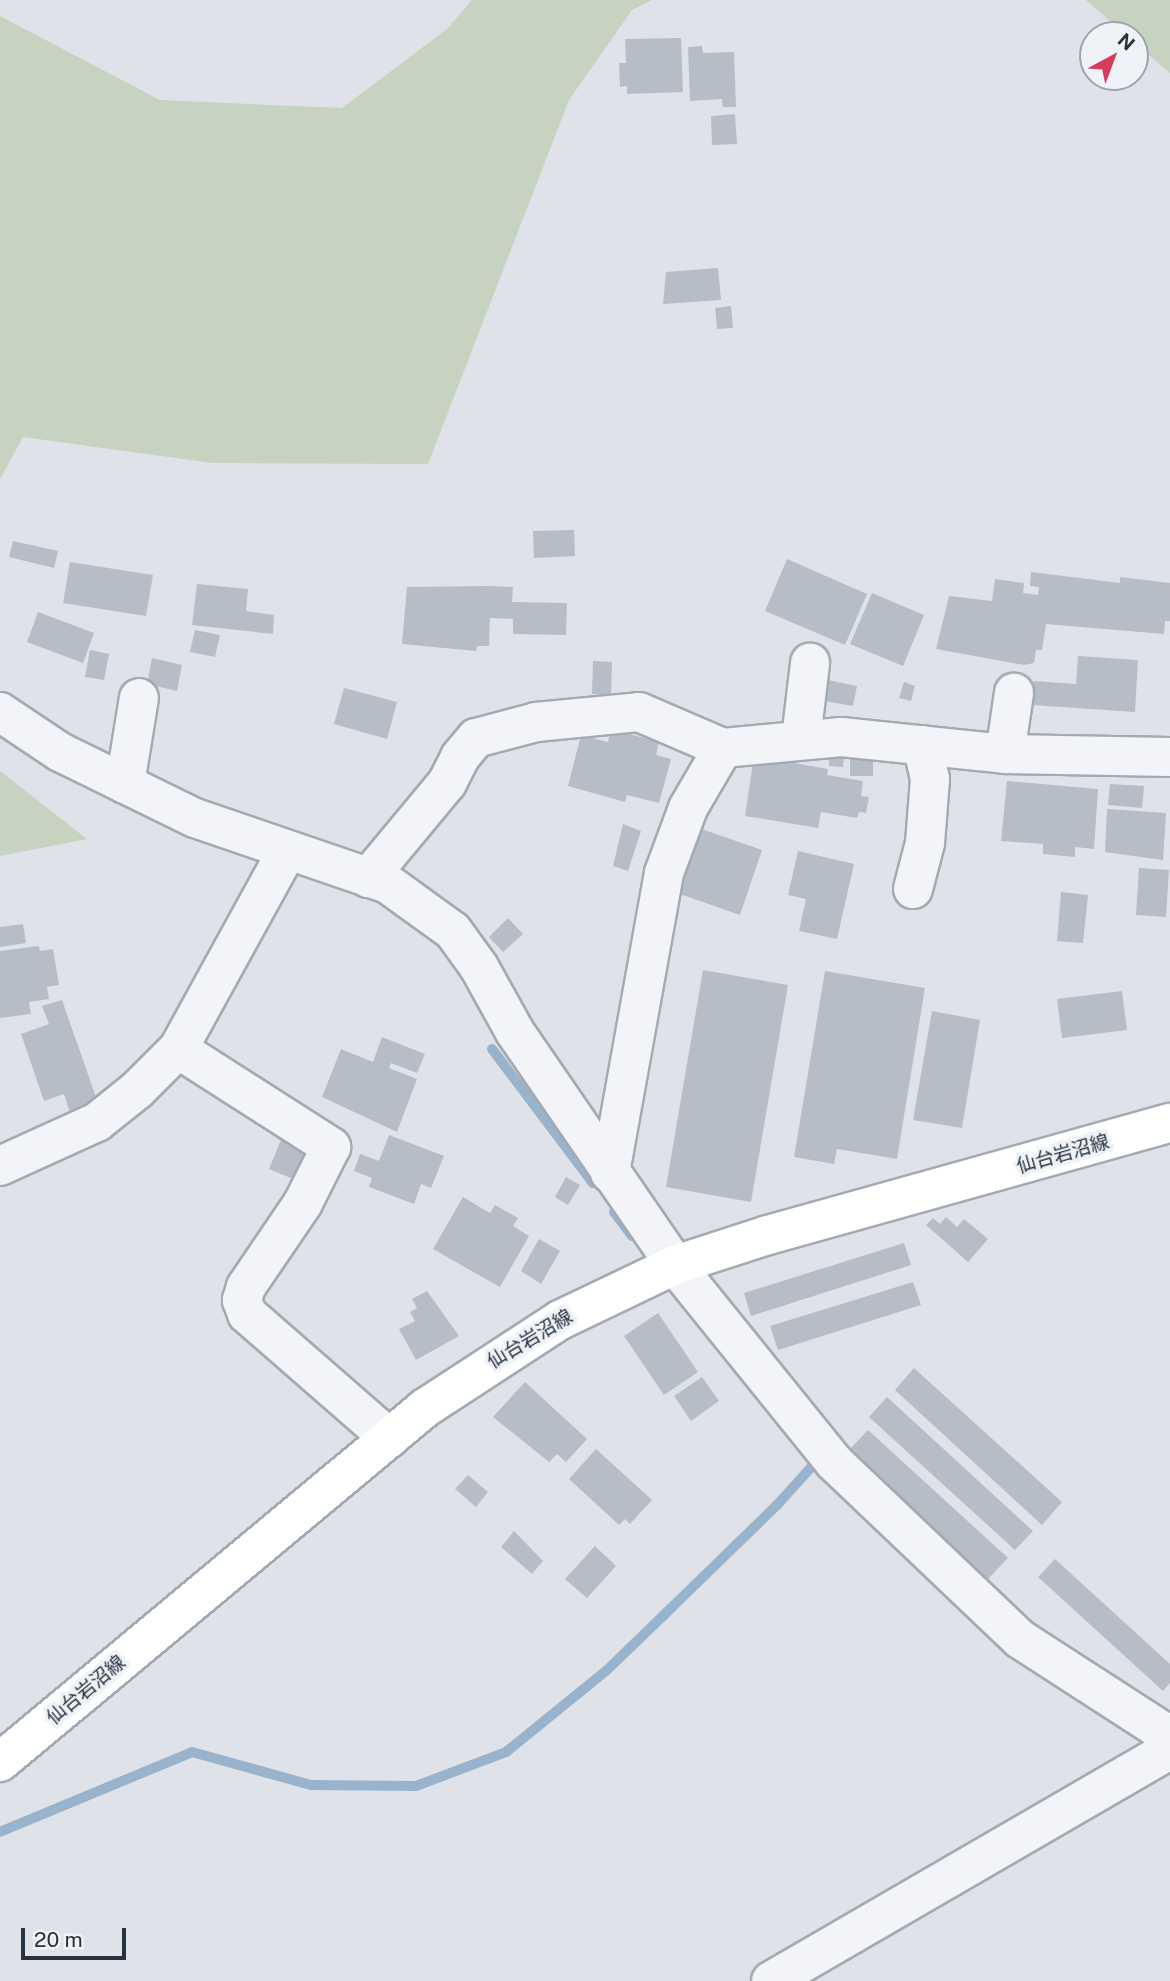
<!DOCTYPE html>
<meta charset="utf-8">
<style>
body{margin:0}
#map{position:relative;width:1170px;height:1981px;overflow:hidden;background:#dfe3e9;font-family:"Public Sans","Noto Sans JP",sans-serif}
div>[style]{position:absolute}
.green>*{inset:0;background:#c6d3c0}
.stream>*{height:10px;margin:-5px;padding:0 5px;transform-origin:5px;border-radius:5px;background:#98b3cb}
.building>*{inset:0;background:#b6bdc6}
.roads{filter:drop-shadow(2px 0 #a4aab3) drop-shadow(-2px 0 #a4aab3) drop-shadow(0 2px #a4aab3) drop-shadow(0 -2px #a4aab3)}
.minor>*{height:38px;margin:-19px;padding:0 19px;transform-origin:19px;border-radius:19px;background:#f2f4f7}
.major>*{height:38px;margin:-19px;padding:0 19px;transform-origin:19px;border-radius:19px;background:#fff}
span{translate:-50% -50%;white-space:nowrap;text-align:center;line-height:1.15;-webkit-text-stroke:7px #eff2f6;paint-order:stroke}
.street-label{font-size:19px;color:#273241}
.north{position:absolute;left:1079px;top:21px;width:70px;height:70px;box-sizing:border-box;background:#eff2f6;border:2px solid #9fa5ae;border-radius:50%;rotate:41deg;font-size:19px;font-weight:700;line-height:28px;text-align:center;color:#273241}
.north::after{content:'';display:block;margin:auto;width:24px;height:32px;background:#d53d5c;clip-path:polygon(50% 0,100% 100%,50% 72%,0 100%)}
.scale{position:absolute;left:21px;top:1928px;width:105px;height:32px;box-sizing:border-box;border:4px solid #273241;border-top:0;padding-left:9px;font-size:21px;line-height:24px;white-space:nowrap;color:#273241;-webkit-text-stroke:5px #eff2f6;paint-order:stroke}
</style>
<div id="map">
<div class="green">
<i style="clip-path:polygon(472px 0,652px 0,632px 10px,569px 100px,428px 464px,212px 463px,23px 437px,0 479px,0 16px,160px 100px,342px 108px,447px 29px)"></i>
<i style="clip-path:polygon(1086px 0,1170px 0,1170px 73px,1135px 43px,1135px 35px,1126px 35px)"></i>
<i style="clip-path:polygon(0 771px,87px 839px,0 856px)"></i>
</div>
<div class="stream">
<i style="left:492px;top:1049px;width:168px;rotate:53deg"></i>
<i style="left:614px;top:1212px;width:30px;rotate:53deg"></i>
<i style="left:0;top:1832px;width:208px;rotate:-22.6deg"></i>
<i style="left:192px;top:1752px;width:123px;rotate:15.5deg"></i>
<i style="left:311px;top:1785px;width:105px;rotate:0.5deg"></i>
<i style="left:416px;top:1786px;width:96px;rotate:-20.7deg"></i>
<i style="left:506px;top:1752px;width:130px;rotate:-39.1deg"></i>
<i style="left:607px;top:1670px;width:83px;rotate:-44deg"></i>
<i style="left:667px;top:1612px;width:155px;rotate:-44.2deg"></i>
<i style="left:778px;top:1504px;width:55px;rotate:-47.9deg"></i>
<i style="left:815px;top:1463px;width:9px;rotate:-131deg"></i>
</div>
<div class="building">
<i style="clip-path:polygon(681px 38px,683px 92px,627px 94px,627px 86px,620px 87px,619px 63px,626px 63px,625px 39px)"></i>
<i style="clip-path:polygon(702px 46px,703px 53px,734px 52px,736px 107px,723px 107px,722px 99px,690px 101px,688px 47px)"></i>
<i style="clip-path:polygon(735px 114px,737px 144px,712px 145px,711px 116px)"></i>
<i style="clip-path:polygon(718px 268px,721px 300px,663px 304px,666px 272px)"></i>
<i style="clip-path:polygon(731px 306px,733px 328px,717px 329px,715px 308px)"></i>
<i style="clip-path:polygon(574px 530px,575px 556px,534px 558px,533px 531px)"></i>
<i style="clip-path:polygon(13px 541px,58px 551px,54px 568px,9px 557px)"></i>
<i style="clip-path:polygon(787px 559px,867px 594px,845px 645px,765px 611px)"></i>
<i style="clip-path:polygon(70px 562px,153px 575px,146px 616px,63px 603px)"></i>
<i style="clip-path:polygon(1031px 572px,1120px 583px,1120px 577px,1170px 583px,1170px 621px,1165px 621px,1164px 634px,1046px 624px,1042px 650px,1036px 650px,1034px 663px,1024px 665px,936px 649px,949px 596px,992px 601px,995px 579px,1024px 583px,1023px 593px,1038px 595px,1039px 587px,1030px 586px)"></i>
<i style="clip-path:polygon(197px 584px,248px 589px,246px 611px,274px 615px,273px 634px,192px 625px)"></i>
<i style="clip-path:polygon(489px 586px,513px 587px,512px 602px,567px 603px,566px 635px,513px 634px,513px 619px,490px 618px,489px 646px,477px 646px,476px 651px,402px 644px,407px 587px)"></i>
<i style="clip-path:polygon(872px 593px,924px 615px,903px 666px,850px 644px)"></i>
<i style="clip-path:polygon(38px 612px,94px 633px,83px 663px,27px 642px)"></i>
<i style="clip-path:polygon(195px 630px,220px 635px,215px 657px,190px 652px)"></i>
<i style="clip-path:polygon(90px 650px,109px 654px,104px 680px,85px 677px)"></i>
<i style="clip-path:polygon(1078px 656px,1138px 660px,1135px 712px,1032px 705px,1034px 681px,1076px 684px)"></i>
<i style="clip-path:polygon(152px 658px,182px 665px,177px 691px,147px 684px)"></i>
<i style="clip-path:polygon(593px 661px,612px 662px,611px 695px,592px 694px)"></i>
<i style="clip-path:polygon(823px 679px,857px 686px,853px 706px,819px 700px)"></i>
<i style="clip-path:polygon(904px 682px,915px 686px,911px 701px,899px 698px)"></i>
<i style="clip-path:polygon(344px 688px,397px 702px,387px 739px,334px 724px)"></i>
<i style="clip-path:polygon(611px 729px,659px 742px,656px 755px,671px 759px,659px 803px,627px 795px,625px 802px,568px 786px,581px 735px,608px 742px)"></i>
<i style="clip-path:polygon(829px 754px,844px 756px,843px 767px,829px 766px)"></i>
<i style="clip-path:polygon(754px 756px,828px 769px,827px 775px,863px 781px,861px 796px,869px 797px,866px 813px,859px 812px,857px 818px,821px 812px,818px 828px,745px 816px)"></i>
<i style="clip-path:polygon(850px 757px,873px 757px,873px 776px,850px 776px)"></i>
<i style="clip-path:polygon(1007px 781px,1098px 789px,1094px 849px,1075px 847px,1075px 857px,1043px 854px,1043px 844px,1001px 841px)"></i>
<i style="clip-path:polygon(1110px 784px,1144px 786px,1142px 808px,1108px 805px)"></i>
<i style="clip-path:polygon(1107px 809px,1166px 813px,1163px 860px,1105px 852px)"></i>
<i style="clip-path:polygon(623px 824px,641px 831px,628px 871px,613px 866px)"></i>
<i style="clip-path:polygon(696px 827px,762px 850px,740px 915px,674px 892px)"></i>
<i style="clip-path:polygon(798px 851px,854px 864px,837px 939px,799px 931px,806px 899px,788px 895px)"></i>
<i style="clip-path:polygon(1139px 868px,1169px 870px,1166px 917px,1136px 915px)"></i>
<i style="clip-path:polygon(1061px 892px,1088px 895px,1083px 943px,1057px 941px)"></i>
<i style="clip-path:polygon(508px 918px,523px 934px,503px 952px,489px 937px)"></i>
<i style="clip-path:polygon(23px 924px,26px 943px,0 947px,0 927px)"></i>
<i style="clip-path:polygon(39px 946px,40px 951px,53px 949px,59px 985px,47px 987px,49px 999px,29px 1002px,31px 1014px,0 1018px,0 951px)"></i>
<i style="clip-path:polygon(703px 970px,788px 985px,751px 1202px,666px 1187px)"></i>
<i style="clip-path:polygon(825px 971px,925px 988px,897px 1159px,837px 1149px,834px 1164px,794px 1157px)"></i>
<i style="clip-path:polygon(1122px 991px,1127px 1030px,1062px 1038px,1057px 999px)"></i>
<i style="clip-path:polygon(62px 1000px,98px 1103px,70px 1113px,64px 1094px,44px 1101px,21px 1034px,49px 1024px,42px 1006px)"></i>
<i style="clip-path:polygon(932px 1011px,980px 1020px,962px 1128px,913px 1120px)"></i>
<i style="clip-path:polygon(382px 1037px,425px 1054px,417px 1073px,391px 1063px,389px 1068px,417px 1079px,397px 1132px,322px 1097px,341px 1049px,373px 1062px)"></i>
<i style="clip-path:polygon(283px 1135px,313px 1148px,298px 1181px,269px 1169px)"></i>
<i style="clip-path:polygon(389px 1135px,444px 1156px,431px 1188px,421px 1184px,414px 1204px,369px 1187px,372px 1178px,354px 1171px,360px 1154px,379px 1161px)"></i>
<i style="clip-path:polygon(566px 1177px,580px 1185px,568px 1205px,555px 1197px)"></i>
<i style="clip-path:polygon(463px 1197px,490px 1213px,495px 1205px,518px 1218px,513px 1226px,529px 1236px,500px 1287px,433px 1249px)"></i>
<i style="clip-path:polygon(946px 1217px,957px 1227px,964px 1219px,988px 1239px,968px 1262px,926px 1225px,933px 1218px,940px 1224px)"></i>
<i style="clip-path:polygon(539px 1239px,560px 1251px,541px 1284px,521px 1271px)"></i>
<i style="clip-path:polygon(904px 1243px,911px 1265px,751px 1316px,744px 1293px)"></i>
<i style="clip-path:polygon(913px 1282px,921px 1305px,778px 1350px,770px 1326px)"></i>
<i style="clip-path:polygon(427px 1291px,459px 1336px,416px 1360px,399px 1329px,415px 1321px,410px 1312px,417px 1308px,412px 1299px)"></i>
<i style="clip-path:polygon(658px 1313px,698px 1372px,664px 1395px,624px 1336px)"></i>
<i style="clip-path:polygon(914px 1368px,1062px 1502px,1042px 1525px,895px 1390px)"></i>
<i style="clip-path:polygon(702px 1377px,719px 1401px,691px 1421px,674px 1396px)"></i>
<i style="clip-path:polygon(525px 1382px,587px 1439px,566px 1462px,557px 1454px,549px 1462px,493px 1417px)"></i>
<i style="clip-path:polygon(887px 1397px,1033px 1531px,1015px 1550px,869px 1417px)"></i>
<i style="clip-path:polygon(868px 1430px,1008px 1558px,987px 1580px,847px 1452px)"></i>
<i style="clip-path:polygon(596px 1449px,652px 1500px,630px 1524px,625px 1519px,619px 1525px,569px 1479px)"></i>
<i style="clip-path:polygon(468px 1475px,488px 1492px,476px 1507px,455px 1489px)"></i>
<i style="clip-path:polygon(514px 1531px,543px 1561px,532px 1574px,501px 1547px)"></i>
<i style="clip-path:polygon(595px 1546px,616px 1566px,587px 1598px,565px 1579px)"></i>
<i style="clip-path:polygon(1055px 1559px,1170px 1664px,1170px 1683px,1163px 1691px,1038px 1577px)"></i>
</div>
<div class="roads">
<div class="minor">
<i style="left:0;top:712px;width:72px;rotate:33.7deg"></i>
<i style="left:60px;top:752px;width:150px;rotate:26.1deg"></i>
<i style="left:195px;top:818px;width:204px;rotate:18.9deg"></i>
<i style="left:388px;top:884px;width:80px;rotate:35.9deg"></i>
<i style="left:453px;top:931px;width:44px;rotate:54.2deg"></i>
<i style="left:479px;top:967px;width:74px;rotate:61deg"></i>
<i style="left:515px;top:1032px;width:283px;rotate:55.5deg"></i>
<i style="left:675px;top:1265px;width:253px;rotate:51.1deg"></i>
<i style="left:834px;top:1462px;width:257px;rotate:43.6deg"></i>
<i style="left:1020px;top:1639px;width:179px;rotate:32.9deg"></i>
<i style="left:801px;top:739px;width:77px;rotate:-83.2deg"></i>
<i style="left:1005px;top:754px;width:62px;rotate:-81.6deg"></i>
<i style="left:125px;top:784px;width:87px;rotate:-80.8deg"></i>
<i style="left:287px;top:851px;width:226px;rotate:118.8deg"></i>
<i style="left:178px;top:1049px;width:182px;rotate:32.6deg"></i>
<i style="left:331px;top:1147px;width:63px;rotate:116.6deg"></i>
<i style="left:303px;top:1203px;width:102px;rotate:124.2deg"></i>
<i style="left:246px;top:1287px;width:14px;rotate:107deg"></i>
<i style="left:242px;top:1300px;width:15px;rotate:70deg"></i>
<i style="left:247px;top:1314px;width:189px;rotate:41.1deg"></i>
<i style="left:368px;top:878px;width:124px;rotate:-50.3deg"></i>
<i style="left:447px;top:783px;width:29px;rotate:-63deg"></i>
<i style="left:460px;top:757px;width:25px;rotate:-50deg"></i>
<i style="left:476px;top:738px;width:62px;rotate:-14.9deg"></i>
<i style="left:536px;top:722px;width:103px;rotate:-5.5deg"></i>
<i style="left:639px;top:712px;width:91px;rotate:23.2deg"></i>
<i style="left:913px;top:889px;width:48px;rotate:-75.4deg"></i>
<i style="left:925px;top:843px;width:64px;rotate:-85.5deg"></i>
<i style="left:930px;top:779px;width:35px;rotate:-103deg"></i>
<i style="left:0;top:1166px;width:107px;rotate:-24.4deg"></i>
<i style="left:97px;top:1122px;width:51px;rotate:-38.7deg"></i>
<i style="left:137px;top:1090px;width:58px;rotate:-45deg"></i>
<i style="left:610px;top:1173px;width:305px;rotate:-79.8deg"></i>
<i style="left:664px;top:873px;width:69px;rotate:-69.7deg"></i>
<i style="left:688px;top:808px;width:69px;rotate:-59.7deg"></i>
<i style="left:723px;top:748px;width:119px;rotate:-5.3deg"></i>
<i style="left:841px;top:737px;width:165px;rotate:5.9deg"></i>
<i style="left:1005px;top:754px;width:165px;rotate:1deg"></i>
<i style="left:771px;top:1981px;width:461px;rotate:-30.1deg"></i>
</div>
<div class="major">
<i style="left:0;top:1762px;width:553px;rotate:-39.79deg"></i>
<i style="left:425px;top:1408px;width:161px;rotate:-33.1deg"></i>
<i style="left:560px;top:1320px;width:127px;rotate:-25.6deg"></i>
<i style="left:675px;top:1265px;width:98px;rotate:-17.9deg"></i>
<i style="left:768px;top:1235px;width:417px;rotate:-15.6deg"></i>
</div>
</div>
<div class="street-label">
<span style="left:1063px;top:1154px;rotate:-16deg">仙台岩沼線</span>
<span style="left:530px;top:1339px;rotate:-31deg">仙台岩沼線</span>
<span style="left:86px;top:1690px;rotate:-40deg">仙台岩沼線</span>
</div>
<div class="north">N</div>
<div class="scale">20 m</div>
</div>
